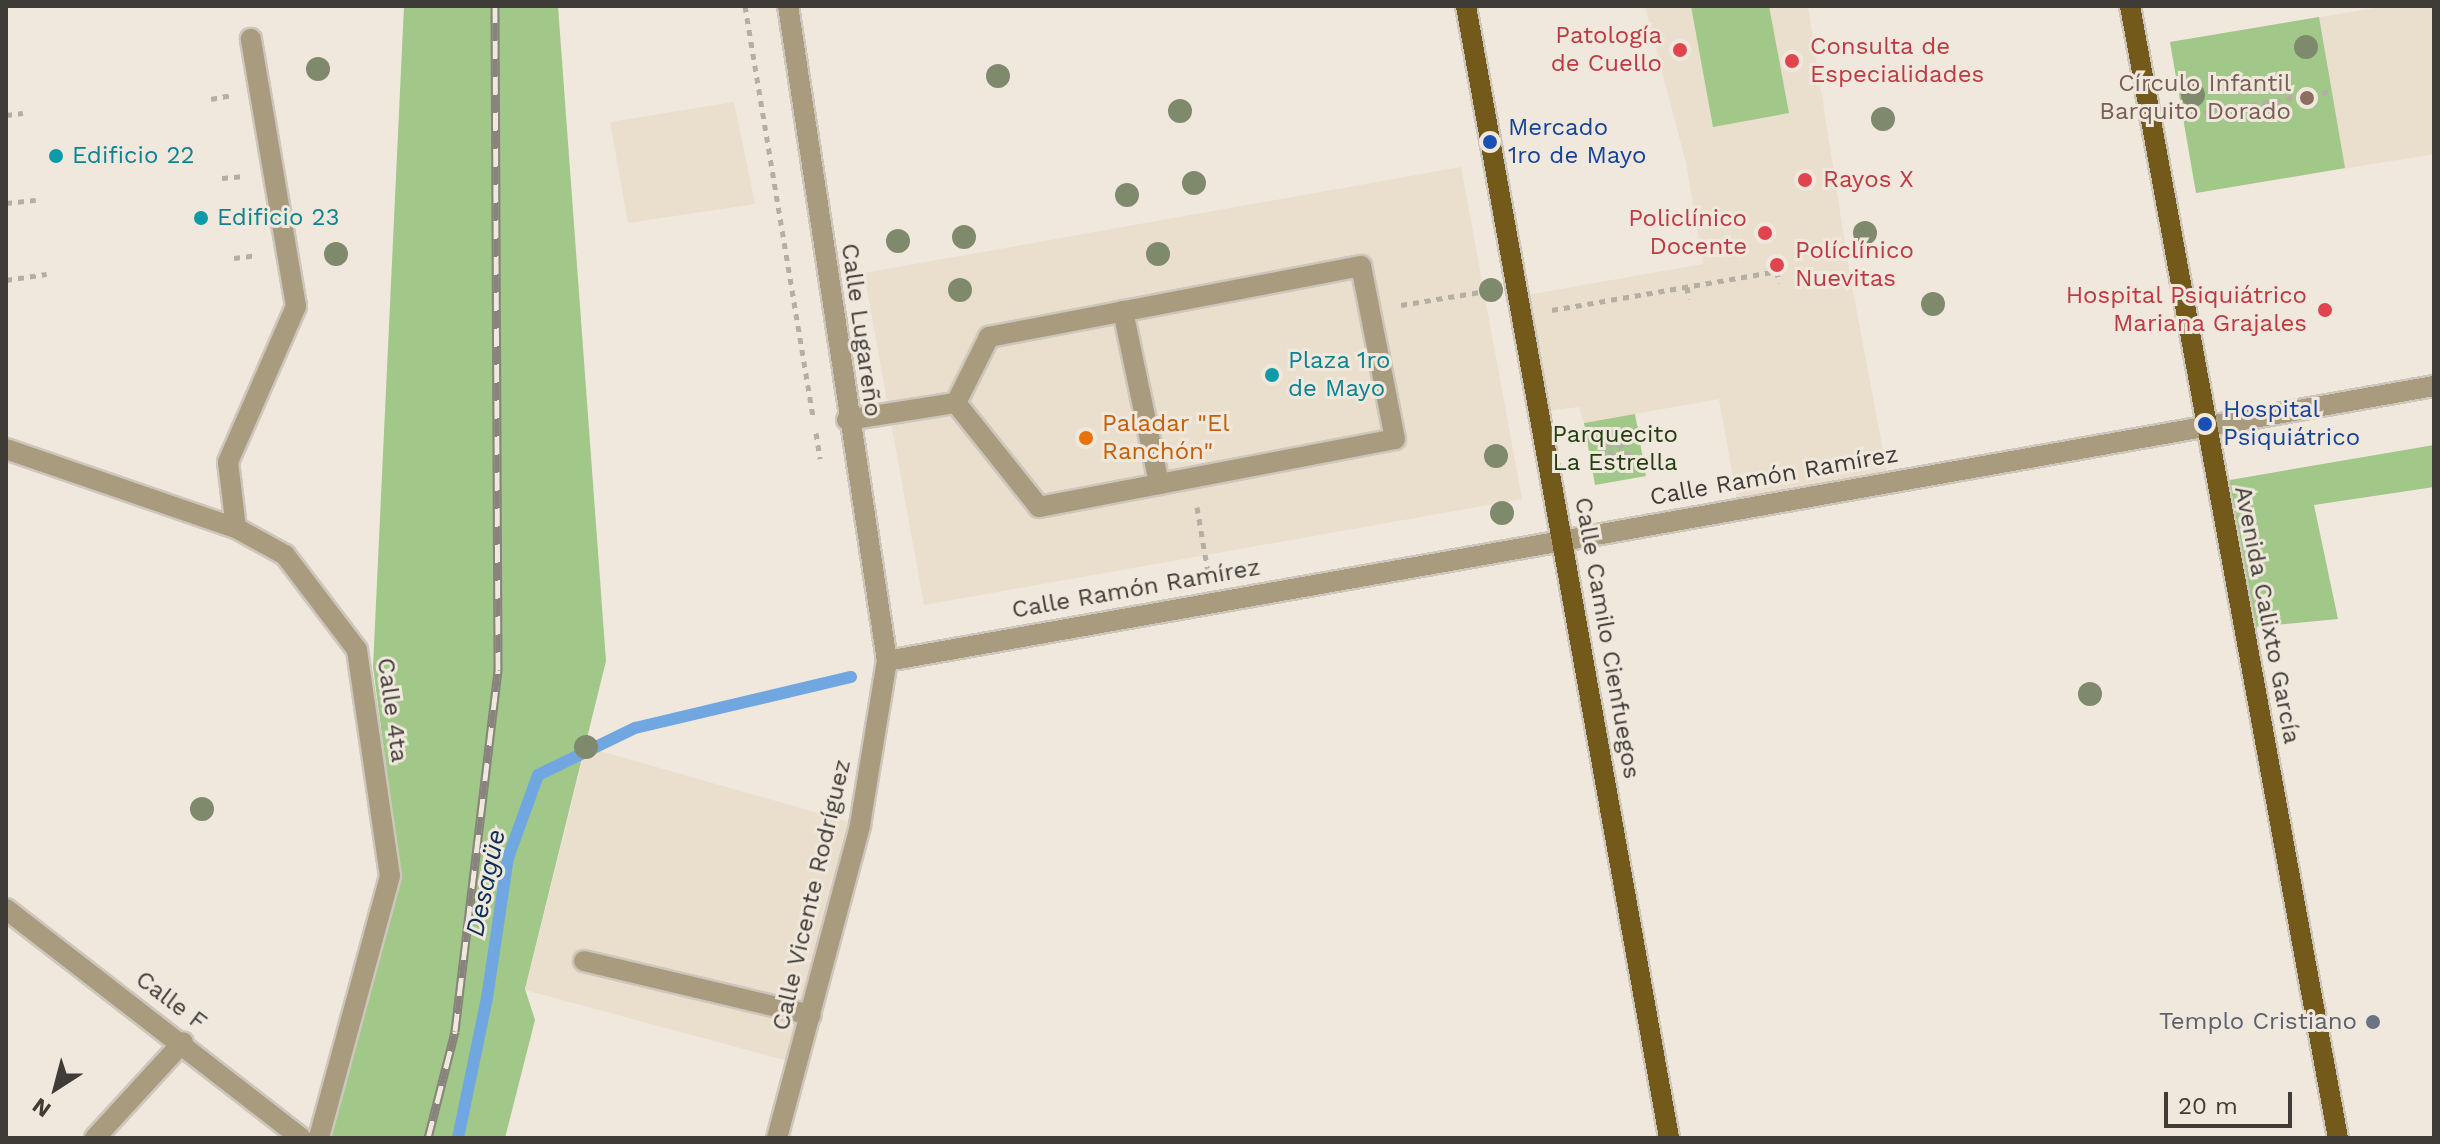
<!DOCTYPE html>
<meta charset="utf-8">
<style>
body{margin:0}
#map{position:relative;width:2440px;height:1144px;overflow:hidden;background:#f0e8dd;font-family:"Work Sans",sans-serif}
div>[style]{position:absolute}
.built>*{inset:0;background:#eadecc}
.green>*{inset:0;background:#a1c789}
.stream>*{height:12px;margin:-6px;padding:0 6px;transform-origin:6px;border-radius:6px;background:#71a7e0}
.path>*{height:5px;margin-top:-2.5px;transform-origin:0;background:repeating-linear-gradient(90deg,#b4aea5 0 6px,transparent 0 12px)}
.roads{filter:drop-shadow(2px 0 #cdc6bc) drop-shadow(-2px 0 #cdc6bc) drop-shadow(0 2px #cdc6bc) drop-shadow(0 -2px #cdc6bc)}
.minor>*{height:20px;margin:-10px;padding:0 10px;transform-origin:10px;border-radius:10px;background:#a99b7d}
.major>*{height:20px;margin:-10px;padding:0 10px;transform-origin:10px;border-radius:10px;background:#735a1a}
.rail>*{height:9px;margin-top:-4.5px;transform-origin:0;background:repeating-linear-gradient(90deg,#f0e8dd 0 18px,#88837c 0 36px);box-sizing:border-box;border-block:2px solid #88837c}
.trees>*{width:24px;height:24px;margin:-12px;border-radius:50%;background:#7f8a6c}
.dots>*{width:22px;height:22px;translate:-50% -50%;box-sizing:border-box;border:4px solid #f0e8dd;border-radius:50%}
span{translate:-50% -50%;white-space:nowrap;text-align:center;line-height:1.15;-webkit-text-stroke:6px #f0e8dd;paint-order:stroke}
.health-label{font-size:24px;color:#be3a42}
.right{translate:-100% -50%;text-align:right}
.left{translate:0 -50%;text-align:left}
.education-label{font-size:24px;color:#785e54}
.transit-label{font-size:24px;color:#164399}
.culture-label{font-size:24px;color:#0d838f}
.street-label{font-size:24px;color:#3f3c38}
.food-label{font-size:24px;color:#c56008}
.park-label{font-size:24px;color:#233e0f}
.worship-label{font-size:24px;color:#5b616d}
.water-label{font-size:26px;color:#083055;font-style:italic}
.frame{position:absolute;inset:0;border:8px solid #3f3c38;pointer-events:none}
.north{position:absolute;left:16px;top:1048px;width:80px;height:80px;-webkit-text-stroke:6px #f0e8dd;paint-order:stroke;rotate:216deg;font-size:22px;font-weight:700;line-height:32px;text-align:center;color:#3f3c38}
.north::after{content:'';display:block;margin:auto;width:28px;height:36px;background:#3f3c38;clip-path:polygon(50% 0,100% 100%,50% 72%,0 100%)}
.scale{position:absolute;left:2164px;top:1092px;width:128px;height:36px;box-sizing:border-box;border:4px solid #3f3c38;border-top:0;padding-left:10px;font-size:24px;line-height:28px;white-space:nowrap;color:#3f3c38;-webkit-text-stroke:6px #f0e8dd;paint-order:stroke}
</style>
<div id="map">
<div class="built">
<i style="clip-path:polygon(1645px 6px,1808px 6px,1850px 276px,1889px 482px,1739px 510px,1719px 399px,1584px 423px,1579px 407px,1539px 412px,1516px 297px,1703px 264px,1686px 163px)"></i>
<i style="clip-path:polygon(2386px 6px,2434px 6px,2434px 154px,2196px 193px,2170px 42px)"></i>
<i style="clip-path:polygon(734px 102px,755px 204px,628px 223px,610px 122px)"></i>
<i style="clip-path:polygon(1461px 167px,1522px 499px,924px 605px,864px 273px)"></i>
<i style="clip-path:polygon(586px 747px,860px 825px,799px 1064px,525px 990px)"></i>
</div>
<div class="green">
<i style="clip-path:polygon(404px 6px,558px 6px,606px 661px,525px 989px,535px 1020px,505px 1138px,327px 1138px,400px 872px,373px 667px)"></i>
<i style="clip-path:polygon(1691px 6px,1769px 6px,1789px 113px,1713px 127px)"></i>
<i style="clip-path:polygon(2319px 17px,2345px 168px,2196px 193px,2170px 42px)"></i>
<i style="clip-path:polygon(1635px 414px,1646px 476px,1595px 485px,1584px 423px)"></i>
<i style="clip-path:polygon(2434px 445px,2434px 487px,2314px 505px,2338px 619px,2255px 627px,2224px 481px)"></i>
</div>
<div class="stream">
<i style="left:458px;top:1138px;width:143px;rotate:-78.3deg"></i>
<i style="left:487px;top:998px;width:142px;rotate:-81.5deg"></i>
<i style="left:508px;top:858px;width:88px;rotate:-70.1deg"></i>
<i style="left:538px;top:775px;width:108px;rotate:-25.9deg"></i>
<i style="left:635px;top:728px;width:222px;rotate:-13.3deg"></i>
</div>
<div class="path">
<i style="left:745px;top:6px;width:415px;rotate:80.6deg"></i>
<i style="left:211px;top:99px;width:20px;rotate:-11deg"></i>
<i style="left:6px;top:115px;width:17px;rotate:-7deg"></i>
<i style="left:2180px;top:117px;width:154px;rotate:-9.7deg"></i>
<i style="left:222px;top:178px;width:23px;rotate:-5deg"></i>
<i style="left:6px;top:203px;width:30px;rotate:-6deg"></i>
<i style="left:234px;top:258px;width:24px;rotate:-7deg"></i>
<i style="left:6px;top:280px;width:41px;rotate:-8.3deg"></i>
<i style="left:1687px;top:287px;width:12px;rotate:81deg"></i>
<i style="left:1401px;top:305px;width:86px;rotate:-9.4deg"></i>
<i style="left:1552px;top:310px;width:228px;rotate:-9.8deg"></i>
<i style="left:1777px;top:271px;width:12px;rotate:81deg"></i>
<i style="left:816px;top:433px;width:26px;rotate:81deg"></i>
<i style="left:1576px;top:438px;width:63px;rotate:-9.2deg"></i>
<i style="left:1628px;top:440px;width:13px;rotate:103deg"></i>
<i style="left:1625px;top:453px;width:14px;rotate:17deg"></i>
<i style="left:1638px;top:457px;width:13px;rotate:162deg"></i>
<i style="left:1626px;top:461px;width:12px;rotate:95deg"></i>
<i style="left:1625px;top:473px;width:12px;rotate:-125deg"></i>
<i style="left:1618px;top:463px;width:15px;rotate:164deg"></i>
<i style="left:1604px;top:467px;width:14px;rotate:-56deg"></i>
<i style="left:1612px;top:455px;width:12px;rotate:-114deg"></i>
<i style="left:1607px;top:444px;width:12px;rotate:20deg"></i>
<i style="left:1618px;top:448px;width:13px;rotate:-39deg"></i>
<i style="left:1197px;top:507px;width:66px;rotate:80.4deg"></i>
</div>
<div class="roads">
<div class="minor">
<i style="left:1123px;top:311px;width:177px;rotate:78.2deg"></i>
<i style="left:847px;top:420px;width:110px;rotate:-8.9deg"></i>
<i style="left:956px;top:403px;width:133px;rotate:51.4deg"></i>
<i style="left:1039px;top:507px;width:362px;rotate:-10.8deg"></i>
<i style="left:1395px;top:439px;width:176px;rotate:-101.1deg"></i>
<i style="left:1361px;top:266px;width:379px;rotate:169.2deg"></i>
<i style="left:989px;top:337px;width:74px;rotate:116.6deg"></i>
<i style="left:6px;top:449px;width:243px;rotate:19deg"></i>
<i style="left:236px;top:528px;width:56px;rotate:28.9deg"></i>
<i style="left:285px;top:555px;width:119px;rotate:52.8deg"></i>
<i style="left:357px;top:650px;width:228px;rotate:81.7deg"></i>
<i style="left:390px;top:876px;width:271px;rotate:105.2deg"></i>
<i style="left:236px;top:528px;width:66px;rotate:-96.9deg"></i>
<i style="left:228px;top:462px;width:170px;rotate:-66.4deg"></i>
<i style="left:296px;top:306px;width:271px;rotate:-99.6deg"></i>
<i style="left:887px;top:661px;width:1571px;rotate:-10.08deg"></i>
<i style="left:6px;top:909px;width:373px;rotate:37.8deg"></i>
<i style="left:584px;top:961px;width:233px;rotate:13.4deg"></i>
<i style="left:95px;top:1138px;width:130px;rotate:-47.5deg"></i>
<i style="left:777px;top:1138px;width:324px;rotate:-75.1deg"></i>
<i style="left:860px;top:825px;width:166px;rotate:-80.7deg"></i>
<i style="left:887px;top:661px;width:662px;rotate:-98.59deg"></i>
</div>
<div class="major">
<i style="left:1466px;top:6px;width:1150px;rotate:79.83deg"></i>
<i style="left:2130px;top:6px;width:1151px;rotate:79.59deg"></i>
</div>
</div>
<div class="rail">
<i style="left:428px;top:1138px;width:110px;rotate:-75.8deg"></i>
<i style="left:455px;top:1031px;width:364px;rotate:-83.2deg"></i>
<i style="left:498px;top:670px;width:664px;rotate:-90.26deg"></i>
</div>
<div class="trees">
<i style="left:2306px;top:47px"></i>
<i style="left:318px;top:69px"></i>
<i style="left:998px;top:76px"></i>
<i style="left:2193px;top:95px"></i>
<i style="left:1180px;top:111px"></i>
<i style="left:1883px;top:119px"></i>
<i style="left:1194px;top:183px"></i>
<i style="left:1127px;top:195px"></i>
<i style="left:1865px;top:233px"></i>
<i style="left:964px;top:237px"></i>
<i style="left:898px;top:241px"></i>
<i style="left:336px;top:254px"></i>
<i style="left:1158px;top:254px"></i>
<i style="left:960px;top:290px"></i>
<i style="left:1491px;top:290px"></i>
<i style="left:1933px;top:304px"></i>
<i style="left:1496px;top:456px"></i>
<i style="left:1502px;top:513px"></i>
<i style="left:2090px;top:694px"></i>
<i style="left:586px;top:747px"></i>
<i style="left:202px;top:809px"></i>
</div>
<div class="dots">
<i style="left:1680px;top:50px;background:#e0444e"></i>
<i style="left:1792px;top:61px;background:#e0444e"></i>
<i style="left:2307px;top:98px;background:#8d6e63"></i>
<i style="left:1490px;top:142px;background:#1a4fb4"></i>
<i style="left:56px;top:156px;background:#0f9aa8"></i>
<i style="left:1805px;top:180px;background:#e0444e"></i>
<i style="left:201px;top:218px;background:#0f9aa8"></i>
<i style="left:1765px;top:233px;background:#e0444e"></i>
<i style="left:1777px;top:265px;background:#e0444e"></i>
<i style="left:2325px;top:310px;background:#e0444e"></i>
<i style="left:1272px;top:375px;background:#0f9aa8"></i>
<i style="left:2205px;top:424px;background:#1a4fb4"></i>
<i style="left:1086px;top:438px;background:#e8710a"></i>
<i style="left:2373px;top:1022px;background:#6b7280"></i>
</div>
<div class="health-label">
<span class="right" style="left:1662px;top:50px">Patología<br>de Cuello</span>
<span class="left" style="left:1810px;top:61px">Consulta de<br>Especialidades</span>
<span class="left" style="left:1823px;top:180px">Rayos X</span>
<span class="right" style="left:1747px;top:233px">Policlínico<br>Docente</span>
<span class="left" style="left:1795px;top:265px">Políclínico<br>Nuevitas</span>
<span class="right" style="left:2307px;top:310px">Hospital Psiquiátrico<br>Mariana Grajales</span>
</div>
<div class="education-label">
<span class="right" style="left:2291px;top:98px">Círculo Infantil<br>Barquito Dorado</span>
</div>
<div class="transit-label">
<span class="left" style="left:1508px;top:142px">Mercado<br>1ro de Mayo</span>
<span class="left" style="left:2223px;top:424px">Hospital<br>Psiquiátrico</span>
</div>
<div class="culture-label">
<span class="left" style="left:72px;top:156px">Edificio 22</span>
<span class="left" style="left:217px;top:218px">Edificio 23</span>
<span class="left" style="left:1288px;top:375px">Plaza 1ro<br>de Mayo</span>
</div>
<div class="street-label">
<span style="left:861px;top:330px;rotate:82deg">Calle Lugareño</span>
<span style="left:1774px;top:476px;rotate:-10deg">Calle Ramón Ramírez</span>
<span style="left:1136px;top:589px;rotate:-10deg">Calle Ramón Ramírez</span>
<span style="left:2267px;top:615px;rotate:79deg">Avenida Calixto García</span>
<span style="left:1607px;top:638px;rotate:80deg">Calle Camilo Cienfuegos</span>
<span style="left:392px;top:710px;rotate:82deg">Calle 4ta</span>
<span style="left:812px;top:895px;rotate:-77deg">Calle Vicente Rodríguez</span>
<span style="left:171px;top:1001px;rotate:37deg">Calle F</span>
</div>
<div class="food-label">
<span class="left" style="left:1102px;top:438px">Paladar "El<br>Ranchón"</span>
</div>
<div class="park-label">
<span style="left:1615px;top:449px">Parquecito<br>La Estrella</span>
</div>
<div class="worship-label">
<span class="right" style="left:2357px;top:1022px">Templo Cristiano</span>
</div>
<div class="water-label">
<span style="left:486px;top:883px;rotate:-78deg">Desagüe</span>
</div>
<div class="frame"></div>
<div class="north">N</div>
<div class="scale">20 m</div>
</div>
